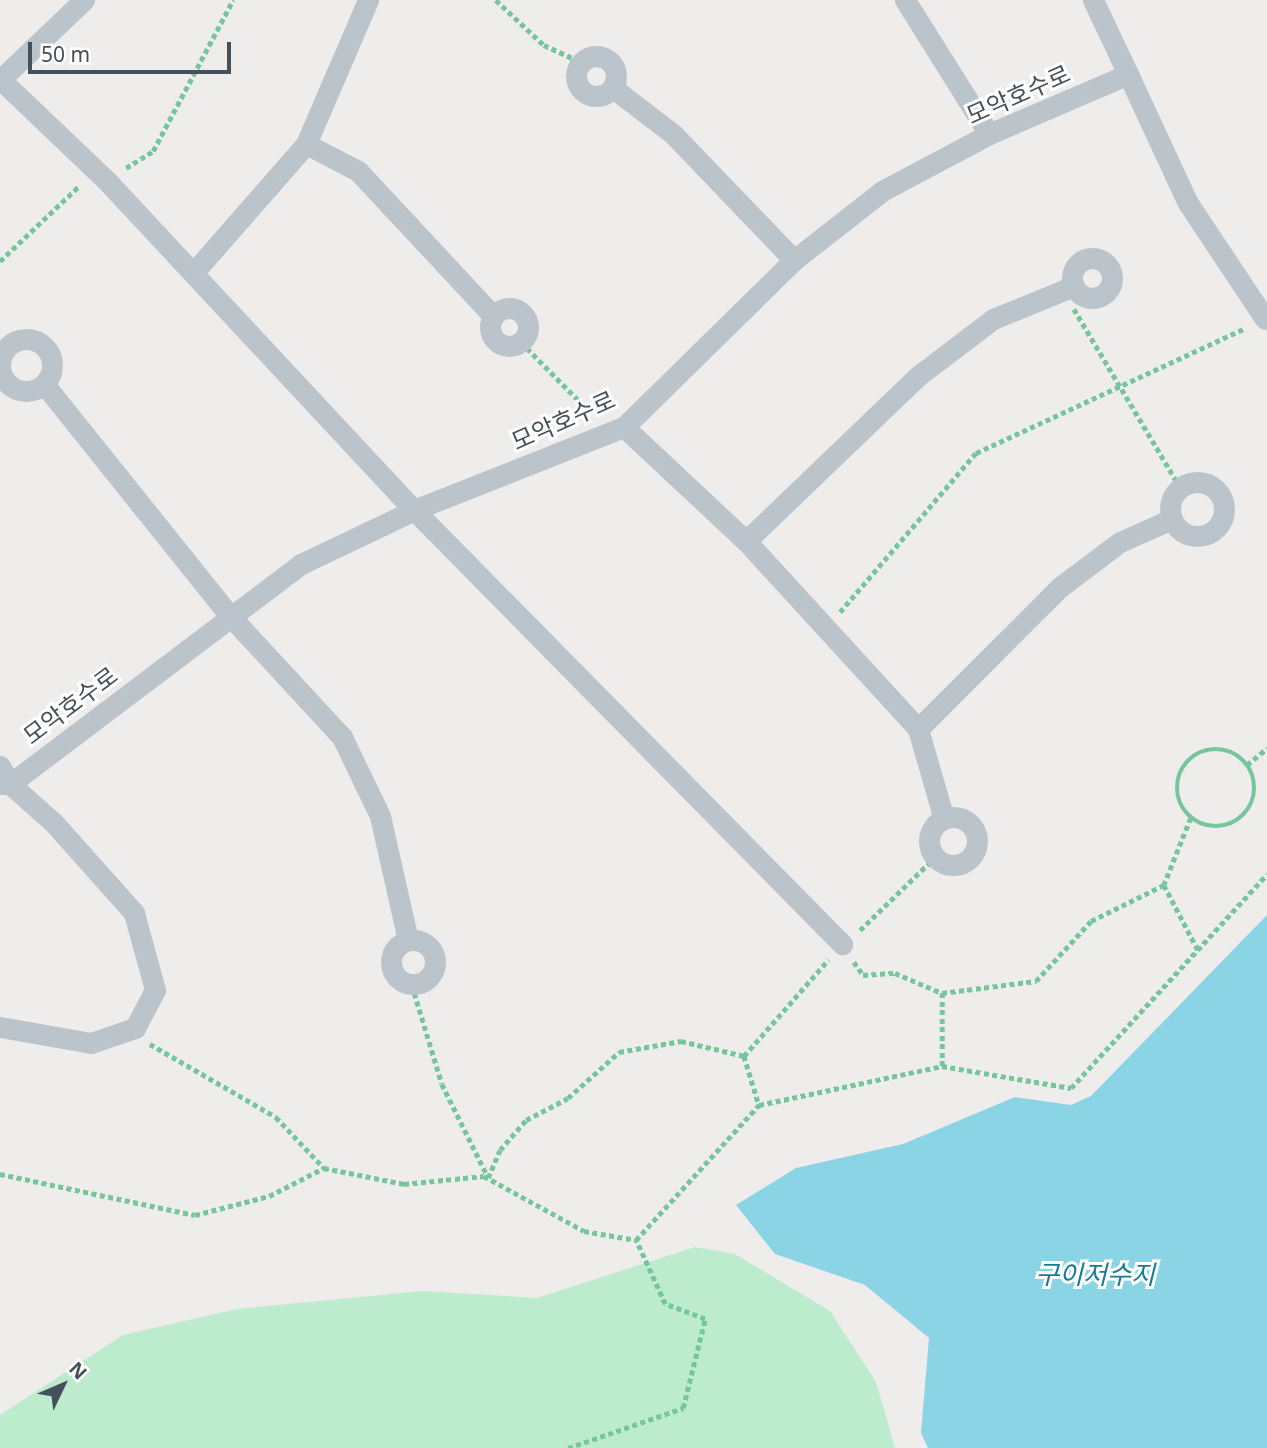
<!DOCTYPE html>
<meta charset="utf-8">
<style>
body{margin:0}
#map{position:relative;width:1267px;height:1448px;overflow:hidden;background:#efecec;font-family:"Noto Sans","Noto Sans KR",sans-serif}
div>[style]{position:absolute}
.green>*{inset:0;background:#bcebcd}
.water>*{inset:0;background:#8bd4e5}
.path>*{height:4.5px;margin-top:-2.25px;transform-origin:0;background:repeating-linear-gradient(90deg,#76c69d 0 5px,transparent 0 8.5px)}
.path>.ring{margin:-2.25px;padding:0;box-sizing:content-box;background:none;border:4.5px solid #76c69d;border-radius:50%}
.minor>*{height:21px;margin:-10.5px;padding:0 10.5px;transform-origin:10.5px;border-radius:10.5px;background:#bbc4cb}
.minor>.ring{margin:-10.5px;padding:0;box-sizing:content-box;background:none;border:21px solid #bbc4cb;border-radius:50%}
span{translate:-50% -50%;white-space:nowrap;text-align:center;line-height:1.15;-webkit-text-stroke:6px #fff;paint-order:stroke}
.street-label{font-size:24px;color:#465058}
.water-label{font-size:26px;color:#157c95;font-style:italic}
.north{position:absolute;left:28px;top:1350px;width:70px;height:70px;-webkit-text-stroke:5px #fff;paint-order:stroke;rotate:46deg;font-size:19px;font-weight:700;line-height:28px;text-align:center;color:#465058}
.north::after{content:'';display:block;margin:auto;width:24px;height:32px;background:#465058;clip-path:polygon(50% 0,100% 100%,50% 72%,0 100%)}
.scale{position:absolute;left:28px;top:42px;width:203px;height:32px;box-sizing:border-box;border:4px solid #465058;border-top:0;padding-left:9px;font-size:21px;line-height:24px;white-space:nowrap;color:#465058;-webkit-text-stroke:5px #fff;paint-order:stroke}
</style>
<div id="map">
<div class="green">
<i style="clip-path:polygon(695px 1247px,735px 1254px,830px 1311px,876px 1382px,895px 1448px,0 1448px,0 1415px,123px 1335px,237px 1309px,423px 1291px,537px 1298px)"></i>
</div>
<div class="water">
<i style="clip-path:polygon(1267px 915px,1267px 1448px,928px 1448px,921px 1433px,929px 1338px,865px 1285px,775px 1254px,736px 1205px,796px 1168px,903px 1144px,1015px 1097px,1071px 1105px,1091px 1096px)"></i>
</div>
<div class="path">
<i style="left:496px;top:0;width:66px;rotate:43.2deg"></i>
<i style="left:544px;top:45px;width:41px;rotate:24.7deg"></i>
<i style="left:126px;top:168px;width:32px;rotate:-32deg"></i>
<i style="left:153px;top:151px;width:171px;rotate:-62.1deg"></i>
<i style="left:0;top:261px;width:110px;rotate:-43.5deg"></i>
<i style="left:1074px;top:309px;width:207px;rotate:59.2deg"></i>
<i style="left:0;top:342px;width:9px;rotate:49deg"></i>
<i style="left:521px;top:342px;width:101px;rotate:45.4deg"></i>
<i style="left:840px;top:612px;width:209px;rotate:-49.5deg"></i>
<i style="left:976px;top:453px;width:297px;rotate:-24.9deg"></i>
<i class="ring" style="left:1177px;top:749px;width:73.5px;height:73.5px"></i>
<i style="left:1247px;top:765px;width:26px;rotate:-40deg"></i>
<i style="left:1191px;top:818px;width:72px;rotate:111.9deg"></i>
<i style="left:1164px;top:885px;width:73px;rotate:62.4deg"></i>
<i style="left:860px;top:930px;width:95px;rotate:-44.1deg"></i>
<i style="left:928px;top:864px;width:13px;rotate:-72deg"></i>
<i style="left:854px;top:962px;width:16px;rotate:55deg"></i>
<i style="left:863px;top:975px;width:32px;rotate:-4deg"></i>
<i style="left:895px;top:973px;width:51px;rotate:23.1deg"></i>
<i style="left:942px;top:993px;width:95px;rotate:-7.3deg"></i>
<i style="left:1036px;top:981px;width:81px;rotate:-47.5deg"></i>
<i style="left:1091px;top:921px;width:81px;rotate:-26.3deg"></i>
<i style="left:412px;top:985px;width:103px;rotate:73.1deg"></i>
<i style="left:442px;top:1084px;width:104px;rotate:63.7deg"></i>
<i style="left:150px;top:1044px;width:146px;rotate:30.1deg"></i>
<i style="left:276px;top:1117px;width:70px;rotate:46.7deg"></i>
<i style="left:744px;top:1056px;width:128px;rotate:-48.8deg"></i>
<i style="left:942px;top:1066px;width:73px;rotate:-90deg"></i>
<i style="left:0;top:1174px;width:199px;rotate:11.9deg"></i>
<i style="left:195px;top:1215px;width:76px;rotate:-14.4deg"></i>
<i style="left:269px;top:1196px;width:62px;rotate:-27deg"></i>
<i style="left:324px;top:1168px;width:82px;rotate:11.3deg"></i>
<i style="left:404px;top:1184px;width:80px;rotate:-5.7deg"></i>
<i style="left:484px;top:1176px;width:114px;rotate:28.8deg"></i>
<i style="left:584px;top:1231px;width:53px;rotate:9.8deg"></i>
<i style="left:488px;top:1178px;width:30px;rotate:-67deg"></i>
<i style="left:500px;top:1150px;width:40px;rotate:-49deg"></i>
<i style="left:526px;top:1120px;width:47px;rotate:-27.6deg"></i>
<i style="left:568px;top:1098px;width:69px;rotate:-42deg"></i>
<i style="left:619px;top:1052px;width:63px;rotate:-10.1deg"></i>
<i style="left:681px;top:1041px;width:65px;rotate:13.4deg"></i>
<i style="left:744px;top:1056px;width:51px;rotate:73deg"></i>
<i style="left:636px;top:1240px;width:183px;rotate:-47.7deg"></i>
<i style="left:759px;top:1105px;width:187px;rotate:-12deg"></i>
<i style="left:942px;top:1066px;width:131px;rotate:9.7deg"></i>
<i style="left:1071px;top:1088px;width:290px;rotate:-47.5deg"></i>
<i style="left:568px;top:1448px;width:122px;rotate:-19.2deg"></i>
<i style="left:683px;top:1408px;width:92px;rotate:-76.1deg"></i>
<i style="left:705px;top:1319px;width:43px;rotate:-159.4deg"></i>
<i style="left:665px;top:1304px;width:70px;rotate:-114.4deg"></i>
</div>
<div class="minor">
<i style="left:905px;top:0;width:158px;rotate:57.9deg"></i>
<i class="ring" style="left:576px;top:56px;width:19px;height:19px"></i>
<i style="left:1128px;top:74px;width:142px;rotate:65.1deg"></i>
<i style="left:1188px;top:203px;width:139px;rotate:56.4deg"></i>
<i style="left:0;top:79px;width:148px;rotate:43.6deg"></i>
<i style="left:107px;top:181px;width:450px;rotate:47deg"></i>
<i style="left:414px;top:510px;width:610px;rotate:45.4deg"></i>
<i style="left:0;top:80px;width:116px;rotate:-43.6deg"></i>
<i style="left:613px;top:88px;width:76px;rotate:37.5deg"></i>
<i style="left:673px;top:134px;width:175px;rotate:46.2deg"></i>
<i style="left:306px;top:144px;width:59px;rotate:27.4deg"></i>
<i style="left:358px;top:171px;width:198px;rotate:47deg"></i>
<i class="ring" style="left:1072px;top:258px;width:19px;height:19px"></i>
<i style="left:194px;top:272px;width:170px;rotate:-48.8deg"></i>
<i style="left:306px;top:144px;width:157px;rotate:-66.7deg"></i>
<i class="ring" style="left:490px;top:308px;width:17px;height:17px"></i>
<i class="ring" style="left:0;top:339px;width:31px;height:31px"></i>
<i style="left:44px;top:384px;width:297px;rotate:51.3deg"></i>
<i style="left:230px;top:616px;width:165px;rotate:47.2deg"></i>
<i style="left:342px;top:737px;width:88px;rotate:64.3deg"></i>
<i style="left:380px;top:816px;width:127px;rotate:77.3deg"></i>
<i style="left:624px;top:427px;width:167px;rotate:43.1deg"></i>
<i style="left:746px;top:541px;width:255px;rotate:47.5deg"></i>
<i class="ring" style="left:1170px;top:482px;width:33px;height:33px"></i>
<i style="left:746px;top:541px;width:238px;rotate:-43.8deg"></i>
<i style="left:918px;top:376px;width:94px;rotate:-37.2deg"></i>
<i style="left:993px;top:319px;width:87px;rotate:-22.2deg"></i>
<i style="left:0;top:766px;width:21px;rotate:61deg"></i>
<i style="left:10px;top:784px;width:57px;rotate:41.5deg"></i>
<i style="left:53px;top:822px;width:122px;rotate:48.3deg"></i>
<i style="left:134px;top:913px;width:80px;rotate:74.7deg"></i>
<i style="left:155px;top:990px;width:43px;rotate:117.8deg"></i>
<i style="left:135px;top:1028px;width:46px;rotate:161.2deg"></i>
<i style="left:91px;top:1043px;width:92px;rotate:-170deg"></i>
<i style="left:0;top:784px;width:10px"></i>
<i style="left:10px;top:784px;width:365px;rotate:-37.1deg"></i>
<i style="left:301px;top:564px;width:125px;rotate:-25.5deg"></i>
<i style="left:414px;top:510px;width:226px;rotate:-21.6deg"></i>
<i style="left:624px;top:427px;width:238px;rotate:-44.5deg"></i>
<i style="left:794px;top:260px;width:112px;rotate:-38.1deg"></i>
<i style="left:882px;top:191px;width:121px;rotate:-28deg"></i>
<i style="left:989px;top:134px;width:151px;rotate:-23.3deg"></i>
<i style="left:1128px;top:74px;width:82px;rotate:-115.3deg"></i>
<i class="ring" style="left:929px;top:817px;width:27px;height:27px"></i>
<i style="left:944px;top:819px;width:94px;rotate:-106.1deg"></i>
<i style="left:918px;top:729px;width:201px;rotate:-45deg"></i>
<i style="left:1060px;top:587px;width:75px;rotate:-36.9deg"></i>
<i style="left:1120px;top:542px;width:57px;rotate:-23.9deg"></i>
<i class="ring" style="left:391px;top:940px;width:23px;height:23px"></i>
</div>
<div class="street-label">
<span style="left:1018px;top:94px;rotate:-24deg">모악호수로</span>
<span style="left:563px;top:420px;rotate:-24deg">모악호수로</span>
<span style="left:70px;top:705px;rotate:-37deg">모악호수로</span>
</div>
<div class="water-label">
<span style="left:1095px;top:1275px">구이저수지</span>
</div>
<div class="north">N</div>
<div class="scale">50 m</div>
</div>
